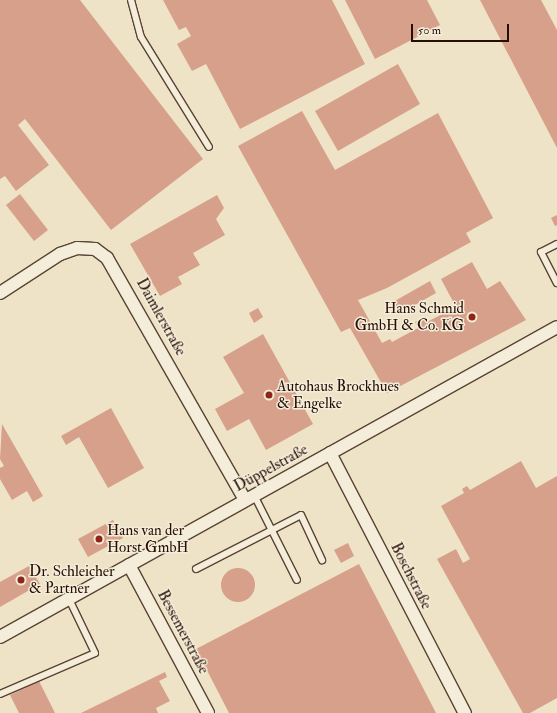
<!DOCTYPE html>
<meta charset="utf-8">
<style>
body{margin:0}
#map{position:relative;width:557px;height:713px;overflow:hidden;background:#eee3c6;font-family:"IM FELL Double Pica",serif}
div>[style]{position:absolute}
.building>*{inset:0;background:#d7a08a}
.round{border-radius:50%}
.roads{filter:drop-shadow(1px 0 #594334) drop-shadow(-1px 0 #594334) drop-shadow(0 1px #594334) drop-shadow(0 -1px #594334)}
.lane>*{height:6px;margin:-3px;padding:0 3px;transform-origin:3px;border-radius:3px;background:#f4edda}
.street>*{height:12px;margin:-6px;padding:0 6px;transform-origin:6px;border-radius:6px;background:#f4edda}
.dots>*{width:11px;height:11px;translate:-50% -50%;box-sizing:border-box;border:2px solid #f4edda;border-radius:50%}
span{translate:-50% -50%;white-space:nowrap;text-align:center;line-height:1.15;-webkit-text-stroke:3px #f4edda;paint-order:stroke}
.poi-label{font-size:15px;color:#270e04}
.right{translate:-100% -50%;text-align:right}
.left{translate:0 -50%;text-align:left}
.street-label{font-size:15px;color:#270e04}
.scale{position:absolute;left:411px;top:24px;width:98px;height:18px;box-sizing:border-box;border:2px solid #270e04;border-top:0;padding-left:5px;font-size:12px;line-height:14px;white-space:nowrap;color:#270e04;-webkit-text-stroke:3px #f4edda;paint-order:stroke}
</style>
<div id="map">
<div class="building">
<i style="clip-path:polygon(0 0,80px 0,203px 159px,111px 230px,25px 119px,18px 125px,49px 165px,16px 191px,5px 176px,0 179px)"></i>
<i style="clip-path:polygon(163px 0,332px 0,365px 64px,240px 129px,206px 64px,192px 71px,177px 44px,191px 36px,186px 27px,179px 30px)"></i>
<i style="clip-path:polygon(345px 0,427px 0,440px 25px,375px 59px)"></i>
<i style="clip-path:polygon(480px 0,541px 0,557px 30px,557px 148px)"></i>
<i style="clip-path:polygon(398px 64px,420px 104px,338px 151px,315px 111px)"></i>
<i style="clip-path:polygon(302px 111px,335px 170px,438px 113px,493px 218px,466px 233px,471px 242px,387px 288px,358px 300px,382px 343px,390px 339px,392px 342px,418px 328px,415px 322px,424px 317px,427px 322px,456px 307px,441px 279px,472px 262px,487px 289px,500px 281px,526px 320px,387px 393px,350px 328px,341px 332px,238px 146px)"></i>
<i style="clip-path:polygon(20px 194px,48px 230px,34px 241px,6px 205px)"></i>
<i style="clip-path:polygon(217px 195px,224px 208px,216px 219px,225px 235px,193px 253px,200px 265px,178px 277px,182px 284px,160px 296px,130px 244px)"></i>
<i style="clip-path:polygon(557px 215px,557px 225px,555px 226px,551px 218px)"></i>
<i style="clip-path:polygon(430px 281px,436px 293px,399px 314px,393px 302px)"></i>
<i style="clip-path:polygon(258px 308px,263px 317px,254px 323px,249px 313px)"></i>
<i style="clip-path:polygon(263px 334px,313px 424px,266px 450px,249px 419px,227px 431px,215px 409px,244px 393px,223px 357px)"></i>
<i style="clip-path:polygon(111px 408px,144px 468px,108px 488px,79px 437px,66px 445px,61px 436px)"></i>
<i style="clip-path:polygon(2px 424px,43px 496px,33px 502px,27px 491px,12px 500px,0 479px,0 468px,4px 466px,0 459px)"></i>
<i style="clip-path:polygon(521px 461px,536px 488px,557px 476px,557px 698px,530px 713px,523px 713px,437px 559px,456px 549px,463px 563px,470px 559px,441px 506px,464px 493px,462px 489px,467px 486px,470px 490px)"></i>
<i style="clip-path:polygon(113px 520px,123px 538px,88px 557px,78px 539px)"></i>
<i style="clip-path:polygon(348px 543px,354px 556px,341px 563px,334px 550px)"></i>
<i style="clip-path:polygon(359px 564px,436px 713px,229px 713px,196px 649px)"></i>
<i style="clip-path:polygon(29px 566px,40px 584px,0 607px,0 582px)"></i>
<i class="round" style="left:221px;top:568px;width:34px;height:34px"></i>
<i style="clip-path:polygon(165px 672px,167px 677px,159px 681px,170px 701px,156px 708px,158px 713px,81px 713px)"></i>
<i style="clip-path:polygon(39px 681px,55px 713px,19px 713px,10px 695px)"></i>
</div>
<div class="roads">
<div class="lane">
<i style="left:131px;top:0;width:38px;rotate:75deg"></i>
<i style="left:141px;top:37px;width:129px;rotate:58.3deg"></i>
<i style="left:557px;top:244px;width:18px;rotate:153deg"></i>
<i style="left:541px;top:252px;width:35px;rotate:63deg"></i>
<i style="left:254px;top:495px;width:95px;rotate:63.2deg"></i>
<i style="left:196px;top:569px;width:118px;rotate:-27.2deg"></i>
<i style="left:301px;top:515px;width:50px;rotate:65deg"></i>
<i style="left:0;top:694px;width:103px;rotate:-23.3deg"></i>
<i style="left:95px;top:653px;width:60px;rotate:-115.7deg"></i>
</div>
<div class="street">
<i style="left:0;top:293px;width:72px;rotate:-33deg"></i>
<i style="left:60px;top:254px;width:18px;rotate:-19deg"></i>
<i style="left:77px;top:248px;width:18px;rotate:3deg"></i>
<i style="left:95px;top:249px;width:15px;rotate:37deg"></i>
<i style="left:107px;top:258px;width:279px;rotate:60.3deg"></i>
<i style="left:330px;top:453px;width:293px;rotate:62.6deg"></i>
<i style="left:129px;top:565px;width:168px;rotate:61.9deg"></i>
<i style="left:0;top:637px;width:637px;rotate:-29.1deg"></i>
</div>
</div>
<div class="dots">
<i style="left:472px;top:317px;background:#8f2418"></i>
<i style="left:269px;top:395px;background:#8f2418"></i>
<i style="left:99px;top:539px;background:#8f2418"></i>
<i style="left:21px;top:580px;background:#8f2418"></i>
</div>
<div class="poi-label">
<span class="right" style="left:464px;top:317px">Hans Schmid<br>GmbH &amp; Co. KG</span>
<span class="left" style="left:277px;top:395px">Autohaus Brockhues<br>&amp; Engelke</span>
<span class="left" style="left:107px;top:539px">Hans van der<br>Horst GmbH</span>
<span class="left" style="left:29px;top:580px">Dr. Schleicher<br>&amp; Partner</span>
</div>
<div class="street-label">
<span style="left:161px;top:317px;rotate:61deg">Daimlerstraße</span>
<span style="left:271px;top:468px;rotate:-29deg">Düppelstraße</span>
<span style="left:411px;top:576px;rotate:63deg">Boschstraße</span>
<span style="left:183px;top:632px;rotate:62deg">Bessemerstraße</span>
</div>
<div class="scale">50 m</div>
</div>
